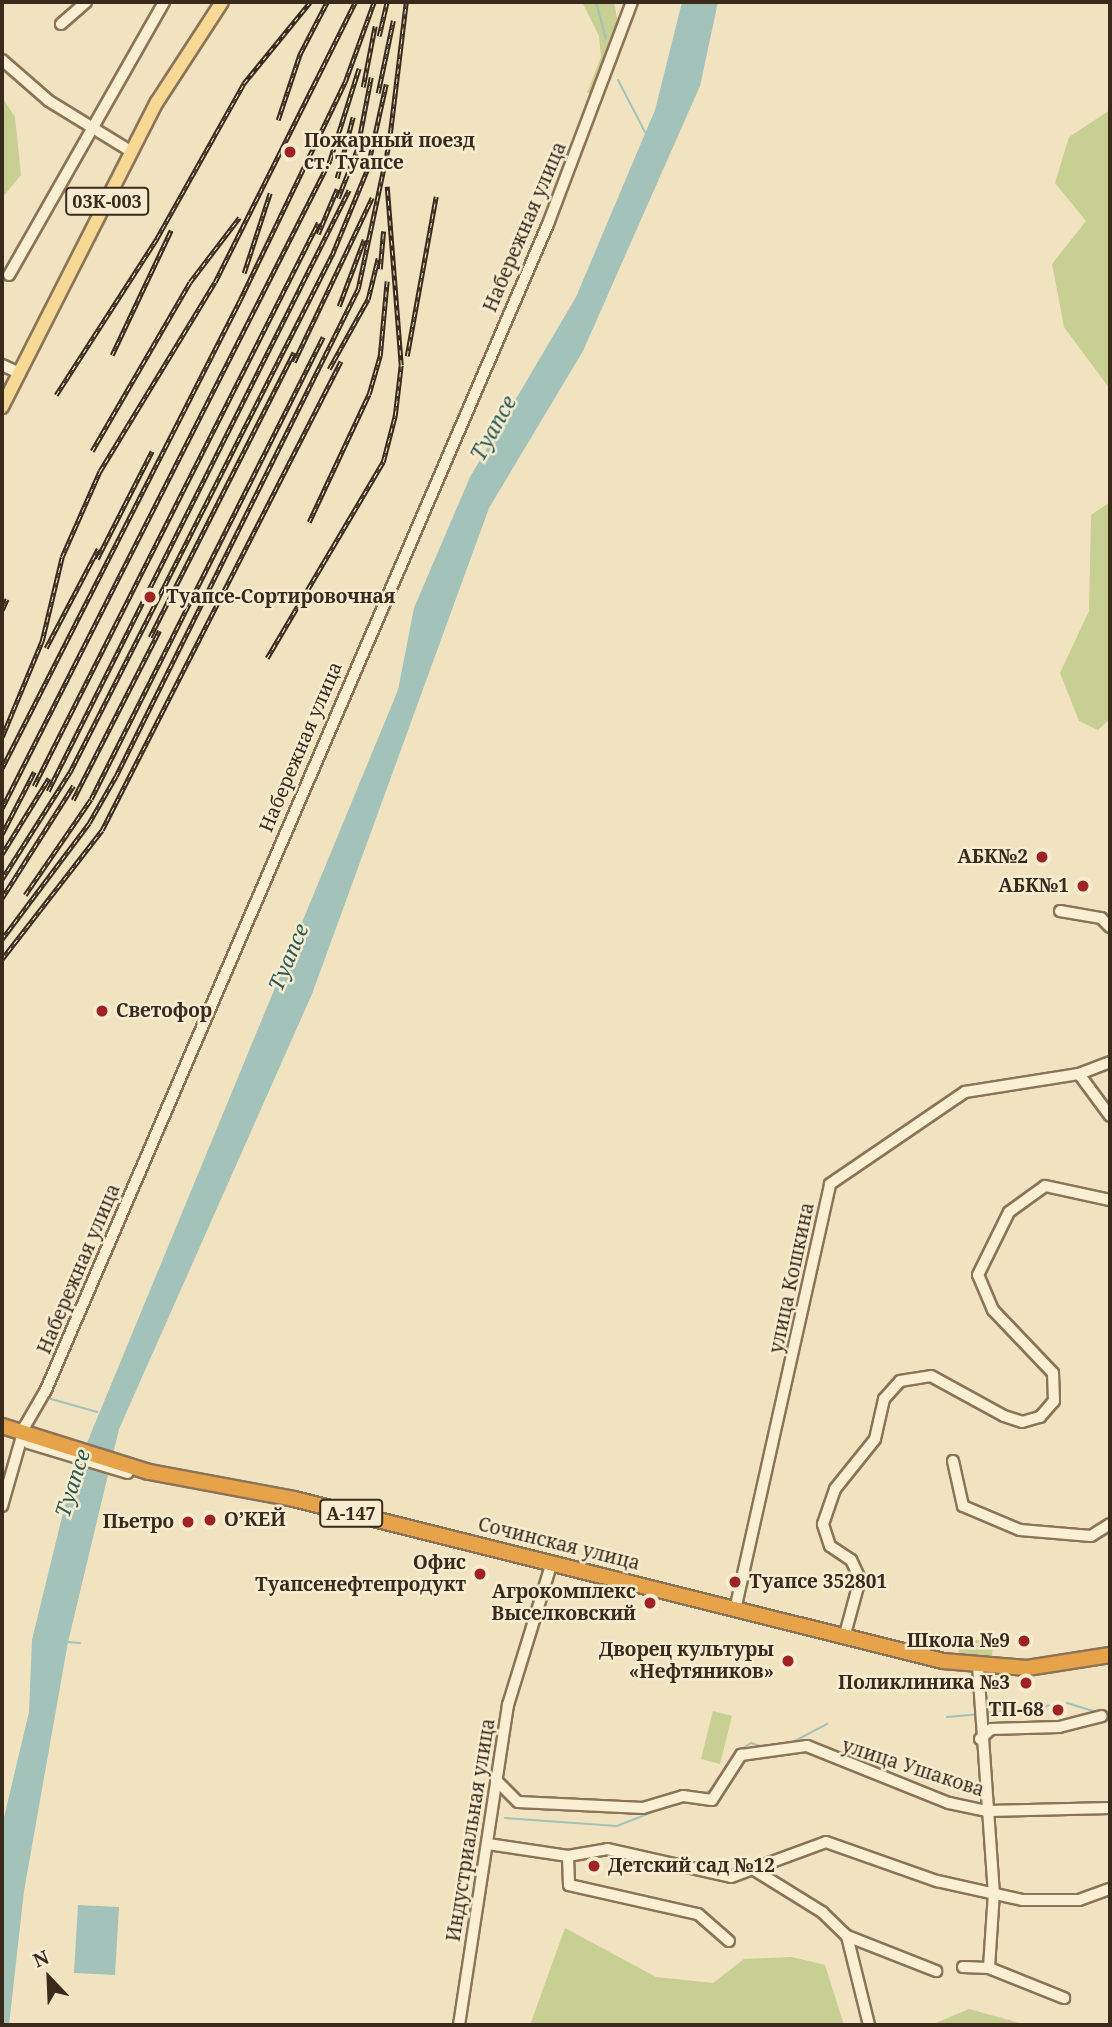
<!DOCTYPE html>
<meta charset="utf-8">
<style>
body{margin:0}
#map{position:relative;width:1112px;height:2027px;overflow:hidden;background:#f1e2c0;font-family:"Noto Serif",serif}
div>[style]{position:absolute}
.green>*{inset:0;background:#c8cf93}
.water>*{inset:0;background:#a3c2b9}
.stream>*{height:2px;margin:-1px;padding:0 1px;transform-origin:1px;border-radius:1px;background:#a3c2b9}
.roads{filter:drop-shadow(2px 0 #8b7357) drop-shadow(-2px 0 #8b7357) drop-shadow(0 2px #8b7357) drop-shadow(0 -2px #8b7357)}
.minor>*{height:10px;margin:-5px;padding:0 5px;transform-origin:5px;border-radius:5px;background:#fbefd3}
.major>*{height:12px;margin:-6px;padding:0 6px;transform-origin:6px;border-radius:6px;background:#f7d995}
.highway>*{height:14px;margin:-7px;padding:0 7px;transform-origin:7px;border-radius:7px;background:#e6a34a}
.rail>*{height:4.5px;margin-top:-2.25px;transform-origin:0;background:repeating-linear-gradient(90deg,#f8ecd0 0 5px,#392a1c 0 10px);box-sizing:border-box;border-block:2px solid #392a1c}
.dots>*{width:19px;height:19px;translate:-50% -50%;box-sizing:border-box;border:4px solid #f8ecd0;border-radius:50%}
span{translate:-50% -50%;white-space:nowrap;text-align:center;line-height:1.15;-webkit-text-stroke:5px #f8ecd0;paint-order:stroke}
.shield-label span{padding:2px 5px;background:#f8ecd0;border:2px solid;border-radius:5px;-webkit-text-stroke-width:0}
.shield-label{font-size:18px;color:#392a1c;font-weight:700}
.poi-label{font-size:19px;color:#392a1c;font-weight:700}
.left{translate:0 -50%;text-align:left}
.right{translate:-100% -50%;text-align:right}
.street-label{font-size:19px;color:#392a1c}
.water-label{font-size:21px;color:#2a5a57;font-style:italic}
.frame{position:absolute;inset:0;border:4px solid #392a1c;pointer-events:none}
.north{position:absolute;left:14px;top:1943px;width:70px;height:70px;-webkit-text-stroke:5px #f8ecd0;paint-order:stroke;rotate:337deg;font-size:19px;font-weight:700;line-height:28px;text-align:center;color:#392a1c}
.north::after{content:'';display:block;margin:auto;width:24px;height:32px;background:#392a1c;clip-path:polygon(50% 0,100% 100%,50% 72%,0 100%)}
</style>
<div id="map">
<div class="green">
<i style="clip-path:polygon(582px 2px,614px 2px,618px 23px,593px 93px,587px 93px,601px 57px,599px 36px)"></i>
<i style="clip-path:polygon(2px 97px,15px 117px,21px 175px,2px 198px)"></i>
<i style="clip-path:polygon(1110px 110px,1110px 389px,1064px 327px,1052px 264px,1086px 221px,1055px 183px,1069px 137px)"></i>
<i style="clip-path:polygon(1110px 502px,1110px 719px,1098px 730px,1079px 721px,1060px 673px,1089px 611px,1091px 515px)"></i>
<i style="clip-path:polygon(960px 1639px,993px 1641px,992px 1658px,958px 1656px)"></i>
<i style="clip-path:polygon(713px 1711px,732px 1716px,720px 1764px,701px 1759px)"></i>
<i style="clip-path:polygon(565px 1928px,656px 1977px,713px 1983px,744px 1959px,792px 1957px,825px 1965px,844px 2025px,530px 2025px)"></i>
<i style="clip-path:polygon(969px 2009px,1027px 2025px,931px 2025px)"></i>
</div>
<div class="water">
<i style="clip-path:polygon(682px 2px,718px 2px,700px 86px,583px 351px,489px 508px,312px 994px,119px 1429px,68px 1642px,24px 1891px,9px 2025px,2px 2025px,2px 1826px,29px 1712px,32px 1640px,70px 1484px,398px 690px,414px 608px,470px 477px,576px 297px,655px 110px)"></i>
<i style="clip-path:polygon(78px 1905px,119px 1907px,115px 1975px,74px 1973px)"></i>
</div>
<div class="stream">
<i style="left:596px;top:2px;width:38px;rotate:75deg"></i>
<i style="left:618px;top:80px;width:59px;rotate:62.6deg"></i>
<i style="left:51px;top:1399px;width:48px;rotate:15.8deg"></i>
<i style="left:68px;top:1642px;width:12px;rotate:5deg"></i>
<i style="left:1067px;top:1703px;width:31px;rotate:17deg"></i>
<i style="left:984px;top:1713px;width:72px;rotate:-6.3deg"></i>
<i style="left:947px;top:1717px;width:32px;rotate:-5deg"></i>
<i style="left:791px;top:1743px;width:41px;rotate:-27.8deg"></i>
<i style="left:737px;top:1752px;width:17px;rotate:-33deg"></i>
<i style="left:751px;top:1743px;width:13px;rotate:18deg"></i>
<i style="left:702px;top:1794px;width:12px;rotate:-24deg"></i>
<i style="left:505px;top:1818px;width:112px;rotate:4.1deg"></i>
<i style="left:617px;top:1826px;width:66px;rotate:-21.5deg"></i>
</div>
<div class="roads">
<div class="minor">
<i style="left:61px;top:24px;width:33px;rotate:-41deg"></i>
<i style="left:2px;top:60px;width:62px;rotate:41.1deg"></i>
<i style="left:49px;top:101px;width:97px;rotate:31.6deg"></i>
<i style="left:9px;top:275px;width:314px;rotate:-60.4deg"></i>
<i style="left:2px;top:365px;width:19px;rotate:25deg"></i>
<i style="left:1060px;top:911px;width:42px;rotate:9.7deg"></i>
<i style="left:1101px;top:918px;width:13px;rotate:45deg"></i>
<i style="left:1079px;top:1074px;width:52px;rotate:53.6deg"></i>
<i style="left:28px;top:1443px;width:104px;rotate:16.7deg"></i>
<i style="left:953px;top:1461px;width:46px;rotate:77.5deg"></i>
<i style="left:963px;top:1506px;width:62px;rotate:22.8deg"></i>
<i style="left:1020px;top:1530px;width:71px;rotate:4.8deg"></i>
<i style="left:1091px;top:1536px;width:22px;rotate:-32deg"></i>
<i style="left:2px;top:1506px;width:83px;rotate:-74deg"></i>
<i style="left:25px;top:1426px;width:39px;rotate:-60deg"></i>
<i style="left:45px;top:1392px;width:1272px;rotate:-66.7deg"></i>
<i style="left:548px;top:224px;width:237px;rotate:-69.3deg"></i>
<i style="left:735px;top:1610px;width:436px;rotate:-77.4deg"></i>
<i style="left:830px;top:1184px;width:163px;rotate:-34.3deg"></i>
<i style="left:965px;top:1092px;width:115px;rotate:-9deg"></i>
<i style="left:1079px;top:1074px;width:33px;rotate:-21deg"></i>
<i style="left:844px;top:1638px;width:61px;rotate:-74.8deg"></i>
<i style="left:860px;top:1579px;width:21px;rotate:-115deg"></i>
<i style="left:851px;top:1560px;width:25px;rotate:-146deg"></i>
<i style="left:830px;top:1546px;width:23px;rotate:-108deg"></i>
<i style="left:823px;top:1524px;width:37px;rotate:-71deg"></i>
<i style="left:835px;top:1489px;width:64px;rotate:-51.3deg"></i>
<i style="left:875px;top:1439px;width:41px;rotate:-77.3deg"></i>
<i style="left:884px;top:1399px;width:24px;rotate:-48deg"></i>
<i style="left:900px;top:1381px;width:31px;rotate:-9deg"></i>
<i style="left:931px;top:1376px;width:83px;rotate:28.7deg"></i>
<i style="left:1004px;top:1416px;width:19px;rotate:18deg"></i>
<i style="left:1022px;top:1422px;width:19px;rotate:-16deg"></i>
<i style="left:1040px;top:1417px;width:21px;rotate:-49deg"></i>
<i style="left:1054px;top:1401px;width:28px;rotate:-92deg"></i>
<i style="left:1053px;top:1373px;width:87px;rotate:-133.6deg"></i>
<i style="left:993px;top:1310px;width:38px;rotate:-113deg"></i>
<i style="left:978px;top:1275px;width:70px;rotate:-63.8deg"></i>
<i style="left:1009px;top:1212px;width:44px;rotate:-35.8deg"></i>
<i style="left:1045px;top:1186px;width:66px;rotate:12.2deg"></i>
<i style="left:978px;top:1666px;width:227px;rotate:86deg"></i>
<i style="left:994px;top:1892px;width:76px;rotate:93.8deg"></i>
<i style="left:980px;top:1739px;width:15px;rotate:-42deg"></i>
<i style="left:991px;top:1729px;width:68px;rotate:-1.7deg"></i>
<i style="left:1059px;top:1727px;width:44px;rotate:-14.3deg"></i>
<i style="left:496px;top:1780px;width:31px;rotate:45deg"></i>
<i style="left:518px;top:1802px;width:125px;rotate:2.7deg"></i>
<i style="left:643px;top:1808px;width:42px;rotate:-16.7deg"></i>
<i style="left:683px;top:1796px;width:29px;rotate:8deg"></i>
<i style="left:712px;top:1800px;width:54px;rotate:-57.2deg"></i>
<i style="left:741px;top:1755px;width:67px;rotate:-7.8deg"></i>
<i style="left:807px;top:1746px;width:153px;rotate:21.9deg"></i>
<i style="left:949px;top:1803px;width:39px;rotate:12deg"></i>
<i style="left:987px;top:1811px;width:123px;rotate:-1.4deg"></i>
<i style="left:488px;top:1844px;width:81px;rotate:8.5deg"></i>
<i style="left:568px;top:1856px;width:40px;rotate:-10deg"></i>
<i style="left:607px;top:1849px;width:127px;rotate:12.7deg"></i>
<i style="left:731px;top:1877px;width:101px;rotate:-20.2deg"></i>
<i style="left:826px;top:1842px;width:118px;rotate:19.4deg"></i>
<i style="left:937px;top:1881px;width:88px;rotate:12.5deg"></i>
<i style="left:1023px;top:1900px;width:56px"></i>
<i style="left:1079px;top:1900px;width:33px;rotate:-20deg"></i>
<i style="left:568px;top:1856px;width:29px;rotate:88deg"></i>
<i style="left:569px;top:1885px;width:132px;rotate:12.7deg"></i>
<i style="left:698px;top:1914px;width:41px;rotate:41.1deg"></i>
<i style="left:751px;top:1868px;width:84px;rotate:31.8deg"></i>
<i style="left:822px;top:1912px;width:35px;rotate:44deg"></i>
<i style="left:847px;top:1936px;width:96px;rotate:21.5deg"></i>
<i style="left:847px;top:1936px;width:92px;rotate:76.1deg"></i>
<i style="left:963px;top:1967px;width:26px;rotate:2deg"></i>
<i style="left:989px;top:1968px;width:81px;rotate:21.8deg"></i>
<i style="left:459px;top:2025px;width:324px;rotate:-81.3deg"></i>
<i style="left:508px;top:1705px;width:150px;rotate:-72.9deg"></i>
</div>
<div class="major">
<i style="left:2px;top:407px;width:342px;rotate:-63.1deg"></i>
<i style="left:157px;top:102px;width:119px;rotate:-57deg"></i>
</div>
<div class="highway">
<i style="left:2px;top:1426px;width:154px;rotate:17.4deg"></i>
<i style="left:149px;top:1472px;width:147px;rotate:10.5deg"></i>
<i style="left:294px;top:1499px;width:669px;rotate:14.02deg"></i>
<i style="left:943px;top:1661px;width:84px;rotate:4.8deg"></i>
<i style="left:1027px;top:1668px;width:84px;rotate:-8.9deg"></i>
</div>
</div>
<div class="rail">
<i style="left:379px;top:36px;width:35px;rotate:-77deg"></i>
<i style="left:363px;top:87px;width:62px;rotate:-78.9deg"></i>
<i style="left:378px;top:93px;width:74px;rotate:-78.2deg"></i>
<i style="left:278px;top:120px;width:70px;rotate:-71.6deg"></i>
<i style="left:300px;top:54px;width:59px;rotate:-62.6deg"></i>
<i style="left:337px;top:178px;width:63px;rotate:-75.3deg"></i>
<i style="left:338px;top:198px;width:52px;rotate:-68.4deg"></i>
<i style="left:357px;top:150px;width:74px;rotate:-79.1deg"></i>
<i style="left:318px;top:234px;width:49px;rotate:-67.1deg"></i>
<i style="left:380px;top:269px;width:38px;rotate:-85deg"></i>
<i style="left:244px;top:273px;width:84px;rotate:-72deg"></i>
<i style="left:339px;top:306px;width:71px;rotate:-69.3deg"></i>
<i style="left:112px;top:355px;width:138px;rotate:-64.7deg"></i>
<i style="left:407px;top:356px;width:162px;rotate:-79.7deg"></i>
<i style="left:294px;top:362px;width:182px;rotate:-64.6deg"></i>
<i style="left:329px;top:369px;width:80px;rotate:-60.9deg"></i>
<i style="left:368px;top:299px;width:42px;rotate:-76.3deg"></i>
<i style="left:56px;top:395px;width:187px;rotate:-57.2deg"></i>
<i style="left:157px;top:238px;width:178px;rotate:-60.7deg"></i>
<i style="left:244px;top:83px;width:104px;rotate:-50.8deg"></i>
<i style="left:92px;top:451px;width:195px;rotate:-59.9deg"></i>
<i style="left:190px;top:282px;width:81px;rotate:-52.6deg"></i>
<i style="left:309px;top:522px;width:141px;rotate:-64.9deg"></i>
<i style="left:369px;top:394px;width:40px;rotate:-74deg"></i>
<i style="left:380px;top:356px;width:75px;rotate:-84.7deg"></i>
<i style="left:97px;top:559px;width:121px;rotate:-63deg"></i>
<i style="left:2px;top:610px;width:12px;rotate:-66deg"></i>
<i style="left:150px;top:637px;width:319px;rotate:-63.2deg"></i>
<i style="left:46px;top:648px;width:112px;rotate:-62.3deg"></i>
<i style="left:267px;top:658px;width:228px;rotate:-59.4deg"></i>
<i style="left:383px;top:462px;width:48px;rotate:-75.4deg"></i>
<i style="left:395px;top:416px;width:51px;rotate:-83.3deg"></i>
<i style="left:401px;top:365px;width:179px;rotate:-94.5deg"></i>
<i style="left:2px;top:737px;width:104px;rotate:-67.4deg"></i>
<i style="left:42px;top:641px;width:86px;rotate:-76.6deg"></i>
<i style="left:62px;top:557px;width:94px;rotate:-66.2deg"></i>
<i style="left:100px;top:471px;width:221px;rotate:-58.7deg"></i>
<i style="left:215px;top:282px;width:313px;rotate:-63.4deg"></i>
<i style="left:2px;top:768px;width:525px;rotate:-63.04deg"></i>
<i style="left:240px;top:300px;width:242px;rotate:-64.3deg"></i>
<i style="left:345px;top:82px;width:85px;rotate:-70.1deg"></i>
<i style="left:34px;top:786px;width:631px;rotate:-63.23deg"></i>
<i style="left:48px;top:791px;width:672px;rotate:-63.4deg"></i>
<i style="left:73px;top:800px;width:190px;rotate:-63deg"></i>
<i style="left:2px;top:808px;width:726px;rotate:-63.15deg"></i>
<i style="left:330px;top:160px;width:96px;rotate:-72.5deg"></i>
<i style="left:2px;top:834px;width:70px;rotate:-62.7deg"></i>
<i style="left:2px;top:854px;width:89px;rotate:-58.3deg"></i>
<i style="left:2px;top:879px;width:127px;rotate:-57.6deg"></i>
<i style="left:70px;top:772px;width:580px;rotate:-63.13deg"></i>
<i style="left:332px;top:255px;width:92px;rotate:-67.6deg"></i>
<i style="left:367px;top:170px;width:88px;rotate:-77.5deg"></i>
<i style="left:25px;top:895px;width:116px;rotate:-55.5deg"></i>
<i style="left:91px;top:799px;width:517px;rotate:-63.34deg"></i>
<i style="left:2px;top:898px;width:133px;rotate:-57.6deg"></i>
<i style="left:2px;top:939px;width:145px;rotate:-53.1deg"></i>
<i style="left:89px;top:823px;width:54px;rotate:-60.1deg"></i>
<i style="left:116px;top:776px;width:544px;rotate:-63.58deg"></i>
<i style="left:358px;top:289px;width:149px;rotate:-78deg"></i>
<i style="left:389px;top:143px;width:142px;rotate:-83.1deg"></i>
<i style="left:2px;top:959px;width:163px;rotate:-52.2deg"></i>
<i style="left:102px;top:830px;width:526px;rotate:-63deg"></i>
</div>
<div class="dots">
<i style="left:290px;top:152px;background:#9e2323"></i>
<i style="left:150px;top:597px;background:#9e2323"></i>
<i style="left:1042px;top:857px;background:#9e2323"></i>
<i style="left:1083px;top:886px;background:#9e2323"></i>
<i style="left:102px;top:1011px;background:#9e2323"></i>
<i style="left:210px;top:1520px;background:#9e2323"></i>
<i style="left:188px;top:1522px;background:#9e2323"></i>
<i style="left:480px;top:1574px;background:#9e2323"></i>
<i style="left:735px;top:1582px;background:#9e2323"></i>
<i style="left:650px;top:1603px;background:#9e2323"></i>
<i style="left:1024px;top:1641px;background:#9e2323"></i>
<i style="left:788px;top:1661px;background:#9e2323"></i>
<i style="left:1026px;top:1683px;background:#9e2323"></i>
<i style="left:1058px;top:1710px;background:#9e2323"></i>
<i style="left:594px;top:1866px;background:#9e2323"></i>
</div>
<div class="shield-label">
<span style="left:107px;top:201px">03К-003</span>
<span style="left:351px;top:1513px">А-147</span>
</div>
<div class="poi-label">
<span class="left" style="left:304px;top:152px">Пожарный поезд<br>ст. Туапсе</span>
<span class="left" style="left:166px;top:597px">Туапсе-Сортировочная</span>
<span class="right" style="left:1028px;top:857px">АБК№2</span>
<span class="right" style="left:1069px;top:886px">АБК№1</span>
<span class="left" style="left:116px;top:1011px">Светофор</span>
<span class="left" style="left:224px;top:1520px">О’КЕЙ</span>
<span class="right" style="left:174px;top:1522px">Пьетро</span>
<span class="right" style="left:466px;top:1574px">Офис<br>Туапсенефтепродукт</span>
<span class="left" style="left:749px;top:1582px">Туапсе 352801</span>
<span class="right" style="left:636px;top:1603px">Агрокомплекс<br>Выселковский</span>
<span class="right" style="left:1010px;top:1641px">Школа №9</span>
<span class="right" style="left:774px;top:1661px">Дворец культуры<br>«Нефтяников»</span>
<span class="right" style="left:1010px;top:1683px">Поликлиника №3</span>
<span class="right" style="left:1044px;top:1710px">ТП-68</span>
<span class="left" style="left:608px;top:1866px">Детский сад №12</span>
</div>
<div class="street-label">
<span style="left:525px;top:227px;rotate:-67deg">Набережная улица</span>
<span style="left:301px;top:747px;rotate:-67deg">Набережная улица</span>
<span style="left:79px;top:1269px;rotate:-67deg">Набережная улица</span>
<span style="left:792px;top:1278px;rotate:-78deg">улица Кошкина</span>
<span style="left:559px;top:1544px;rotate:14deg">Сочинская улица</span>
<span style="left:913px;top:1768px;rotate:18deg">улица Ушакова</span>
<span style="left:471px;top:1830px;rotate:-81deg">Индустриальная улица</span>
</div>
<div class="water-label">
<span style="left:493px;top:428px;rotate:-61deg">Туапсе</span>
<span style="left:288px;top:957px;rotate:-67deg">Туапсе</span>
<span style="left:72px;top:1483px;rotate:-72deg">Туапсе</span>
</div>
<div class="frame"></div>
<div class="north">N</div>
</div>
